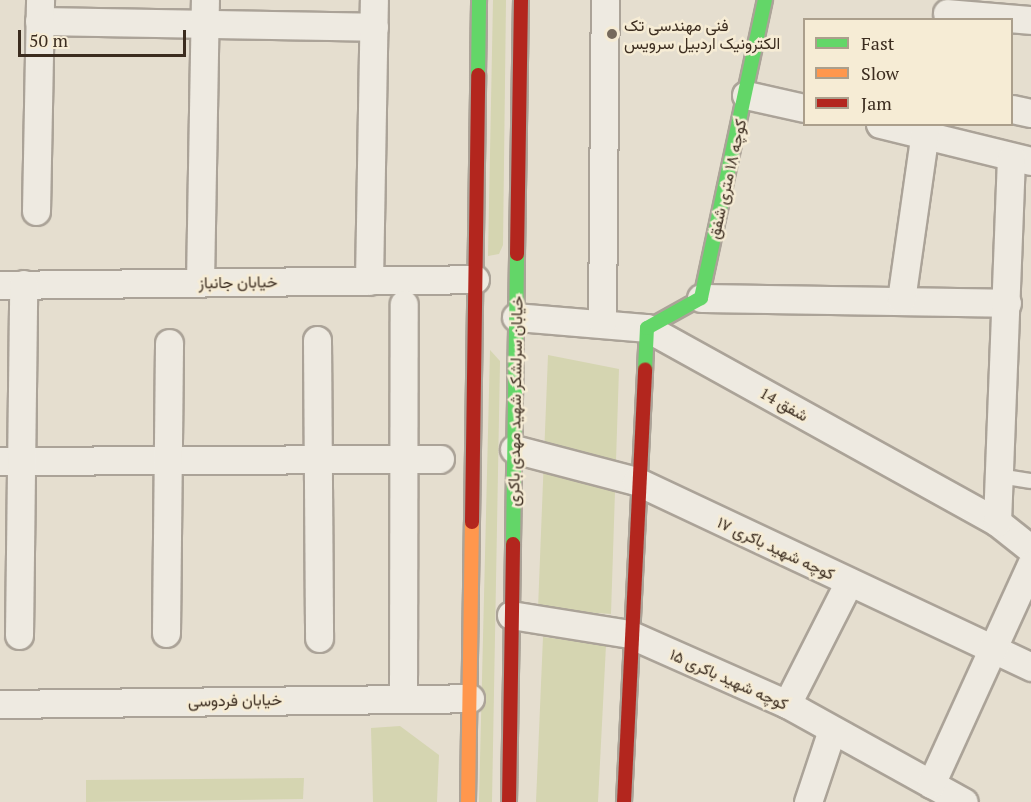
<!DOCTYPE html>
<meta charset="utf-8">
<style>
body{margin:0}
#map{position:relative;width:1031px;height:802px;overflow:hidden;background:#e5decf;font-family:"PT Serif",Vazirmatn,serif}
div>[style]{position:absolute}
.green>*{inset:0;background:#d5d5b1}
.roads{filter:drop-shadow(2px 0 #aba398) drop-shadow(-2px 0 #aba398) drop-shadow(0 2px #aba398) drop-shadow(0 -2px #aba398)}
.lane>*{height:14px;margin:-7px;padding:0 7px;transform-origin:7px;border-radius:7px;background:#eeeae1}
.street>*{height:27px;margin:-13.5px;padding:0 13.5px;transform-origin:13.5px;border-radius:13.5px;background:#eeeae1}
.fast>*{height:14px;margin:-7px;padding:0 7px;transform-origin:7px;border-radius:7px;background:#63d668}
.slow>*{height:14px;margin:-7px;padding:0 7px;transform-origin:7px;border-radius:7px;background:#ff974d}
.jam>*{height:14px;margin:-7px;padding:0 7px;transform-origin:7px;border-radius:7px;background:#b3261e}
.dots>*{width:16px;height:16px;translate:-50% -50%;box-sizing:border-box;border:3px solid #f6ecd5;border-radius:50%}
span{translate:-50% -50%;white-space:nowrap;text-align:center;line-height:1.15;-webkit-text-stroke:5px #f6ecd5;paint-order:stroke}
.poi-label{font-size:16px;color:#3b2c1f}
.left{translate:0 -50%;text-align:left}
.street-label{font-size:16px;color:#3b2c1f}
.legend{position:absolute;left:803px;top:18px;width:210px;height:108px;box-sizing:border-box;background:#f6ecd5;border:2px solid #ab9f8c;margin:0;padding:8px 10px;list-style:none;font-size:18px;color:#3b2c1f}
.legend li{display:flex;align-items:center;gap:12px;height:30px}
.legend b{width:30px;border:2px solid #ab9f8c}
.scale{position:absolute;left:18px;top:30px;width:168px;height:27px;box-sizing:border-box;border:3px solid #3b2c1f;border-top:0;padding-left:8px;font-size:18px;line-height:21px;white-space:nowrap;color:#3b2c1f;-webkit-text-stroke:4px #f6ecd5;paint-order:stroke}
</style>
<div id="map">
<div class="green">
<i style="clip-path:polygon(493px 0,506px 0,503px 245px,499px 254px,488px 256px)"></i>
<i style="clip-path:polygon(490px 350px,500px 361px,492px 802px,479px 802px)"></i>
<i style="clip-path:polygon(548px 355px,619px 369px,611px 614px,538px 609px)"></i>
<i style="clip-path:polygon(543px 637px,606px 645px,598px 802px,536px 802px)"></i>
<i style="clip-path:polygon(400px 726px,439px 755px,437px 802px,373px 802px,371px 728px)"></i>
<i style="clip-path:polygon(304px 778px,303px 799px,86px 802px,86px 780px)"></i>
</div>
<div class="roads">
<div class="lane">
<i style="left:999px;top:476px;width:32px;rotate:9deg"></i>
</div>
<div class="street">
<i style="left:947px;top:13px;width:84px;rotate:4.8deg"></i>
<i style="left:39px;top:21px;width:335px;rotate:1deg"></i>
<i style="left:746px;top:95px;width:59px;rotate:12.6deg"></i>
<i style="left:1012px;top:109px;width:19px;rotate:12deg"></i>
<i style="left:880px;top:124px;width:155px;rotate:13.8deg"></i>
<i style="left:36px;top:211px;width:211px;rotate:-88.9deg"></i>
<i style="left:369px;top:281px;width:281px;rotate:-89deg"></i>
<i style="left:200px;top:283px;width:283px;rotate:-89deg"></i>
<i style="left:0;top:285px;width:475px;rotate:-0.7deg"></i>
<i style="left:701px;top:298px;width:306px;rotate:0.9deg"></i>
<i style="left:901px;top:300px;width:178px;rotate:-81.9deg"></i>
<i style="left:516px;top:317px;width:131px;rotate:4.8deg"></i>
<i style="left:647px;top:328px;width:400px;rotate:29deg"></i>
<i style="left:997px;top:522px;width:43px;rotate:38.5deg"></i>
<i style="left:602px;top:323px;width:323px;rotate:-89.5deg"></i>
<i style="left:317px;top:340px;width:298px;rotate:89.6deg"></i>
<i style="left:514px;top:449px;width:126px;rotate:14.7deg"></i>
<i style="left:636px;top:481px;width:437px;rotate:25.2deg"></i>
<i style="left:0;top:461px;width:440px;rotate:-0.3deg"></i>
<i style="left:997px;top:522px;width:364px;rotate:-87.8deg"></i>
<i style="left:511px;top:615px;width:120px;rotate:9.1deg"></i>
<i style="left:629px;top:634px;width:173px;rotate:23.9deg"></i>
<i style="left:787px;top:704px;width:202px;rotate:29deg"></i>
<i style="left:166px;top:633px;width:290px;rotate:-89.4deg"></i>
<i style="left:19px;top:635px;width:351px;rotate:-89.3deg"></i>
<i style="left:403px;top:698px;width:394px;rotate:-89.9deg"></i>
<i style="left:0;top:704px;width:470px;rotate:-0.7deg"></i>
<i style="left:787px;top:704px;width:137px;rotate:-63.1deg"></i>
<i style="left:931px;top:784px;width:241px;rotate:-65.5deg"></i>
<i style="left:808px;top:802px;width:76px;rotate:-71.6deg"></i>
</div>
<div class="fast">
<i style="left:478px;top:75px;width:75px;rotate:-89.2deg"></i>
<i style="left:645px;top:370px;width:42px;rotate:-87.3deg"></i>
<i style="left:647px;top:328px;width:62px;rotate:-29.1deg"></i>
<i style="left:701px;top:298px;width:305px;rotate:-77.9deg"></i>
<i style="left:513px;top:544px;width:290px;rotate:-89.2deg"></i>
</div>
<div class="slow">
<i style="left:468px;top:802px;width:280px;rotate:-89.2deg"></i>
</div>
<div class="jam">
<i style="left:517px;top:254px;width:254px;rotate:-89.1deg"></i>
<i style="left:472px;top:522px;width:447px;rotate:-89.2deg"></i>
<i style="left:509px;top:802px;width:258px;rotate:-89.1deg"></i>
<i style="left:624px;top:802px;width:433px;rotate:-87.2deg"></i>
</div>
</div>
<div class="dots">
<i style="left:612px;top:34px;background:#766a5d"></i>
</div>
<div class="poi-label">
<span class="left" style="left:624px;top:34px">فنی مهندسی تک<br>الکترونیک اردبیل سرویس</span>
</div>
<div class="street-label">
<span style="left:727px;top:179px;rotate:-77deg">کوچه ۱۸ متری شفق</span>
<span style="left:238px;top:282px;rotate:-1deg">خیابان جانباز</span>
<span style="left:515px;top:401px;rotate:-89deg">خیابان سرلشکر شهید مهدی باکری</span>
<span style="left:784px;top:404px;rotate:29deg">شفق 14</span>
<span style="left:776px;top:548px;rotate:25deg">کوچه شهید باکری ۱۷</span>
<span style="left:729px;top:679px;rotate:24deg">کوچه شهید باکری ۱۵</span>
<span style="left:235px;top:700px;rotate:-1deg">خیابان فردوسی</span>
</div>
<ul class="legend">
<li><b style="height:8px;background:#63d668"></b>Fast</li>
<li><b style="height:8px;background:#ff974d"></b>Slow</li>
<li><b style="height:8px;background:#b3261e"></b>Jam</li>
</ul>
<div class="scale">50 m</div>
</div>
